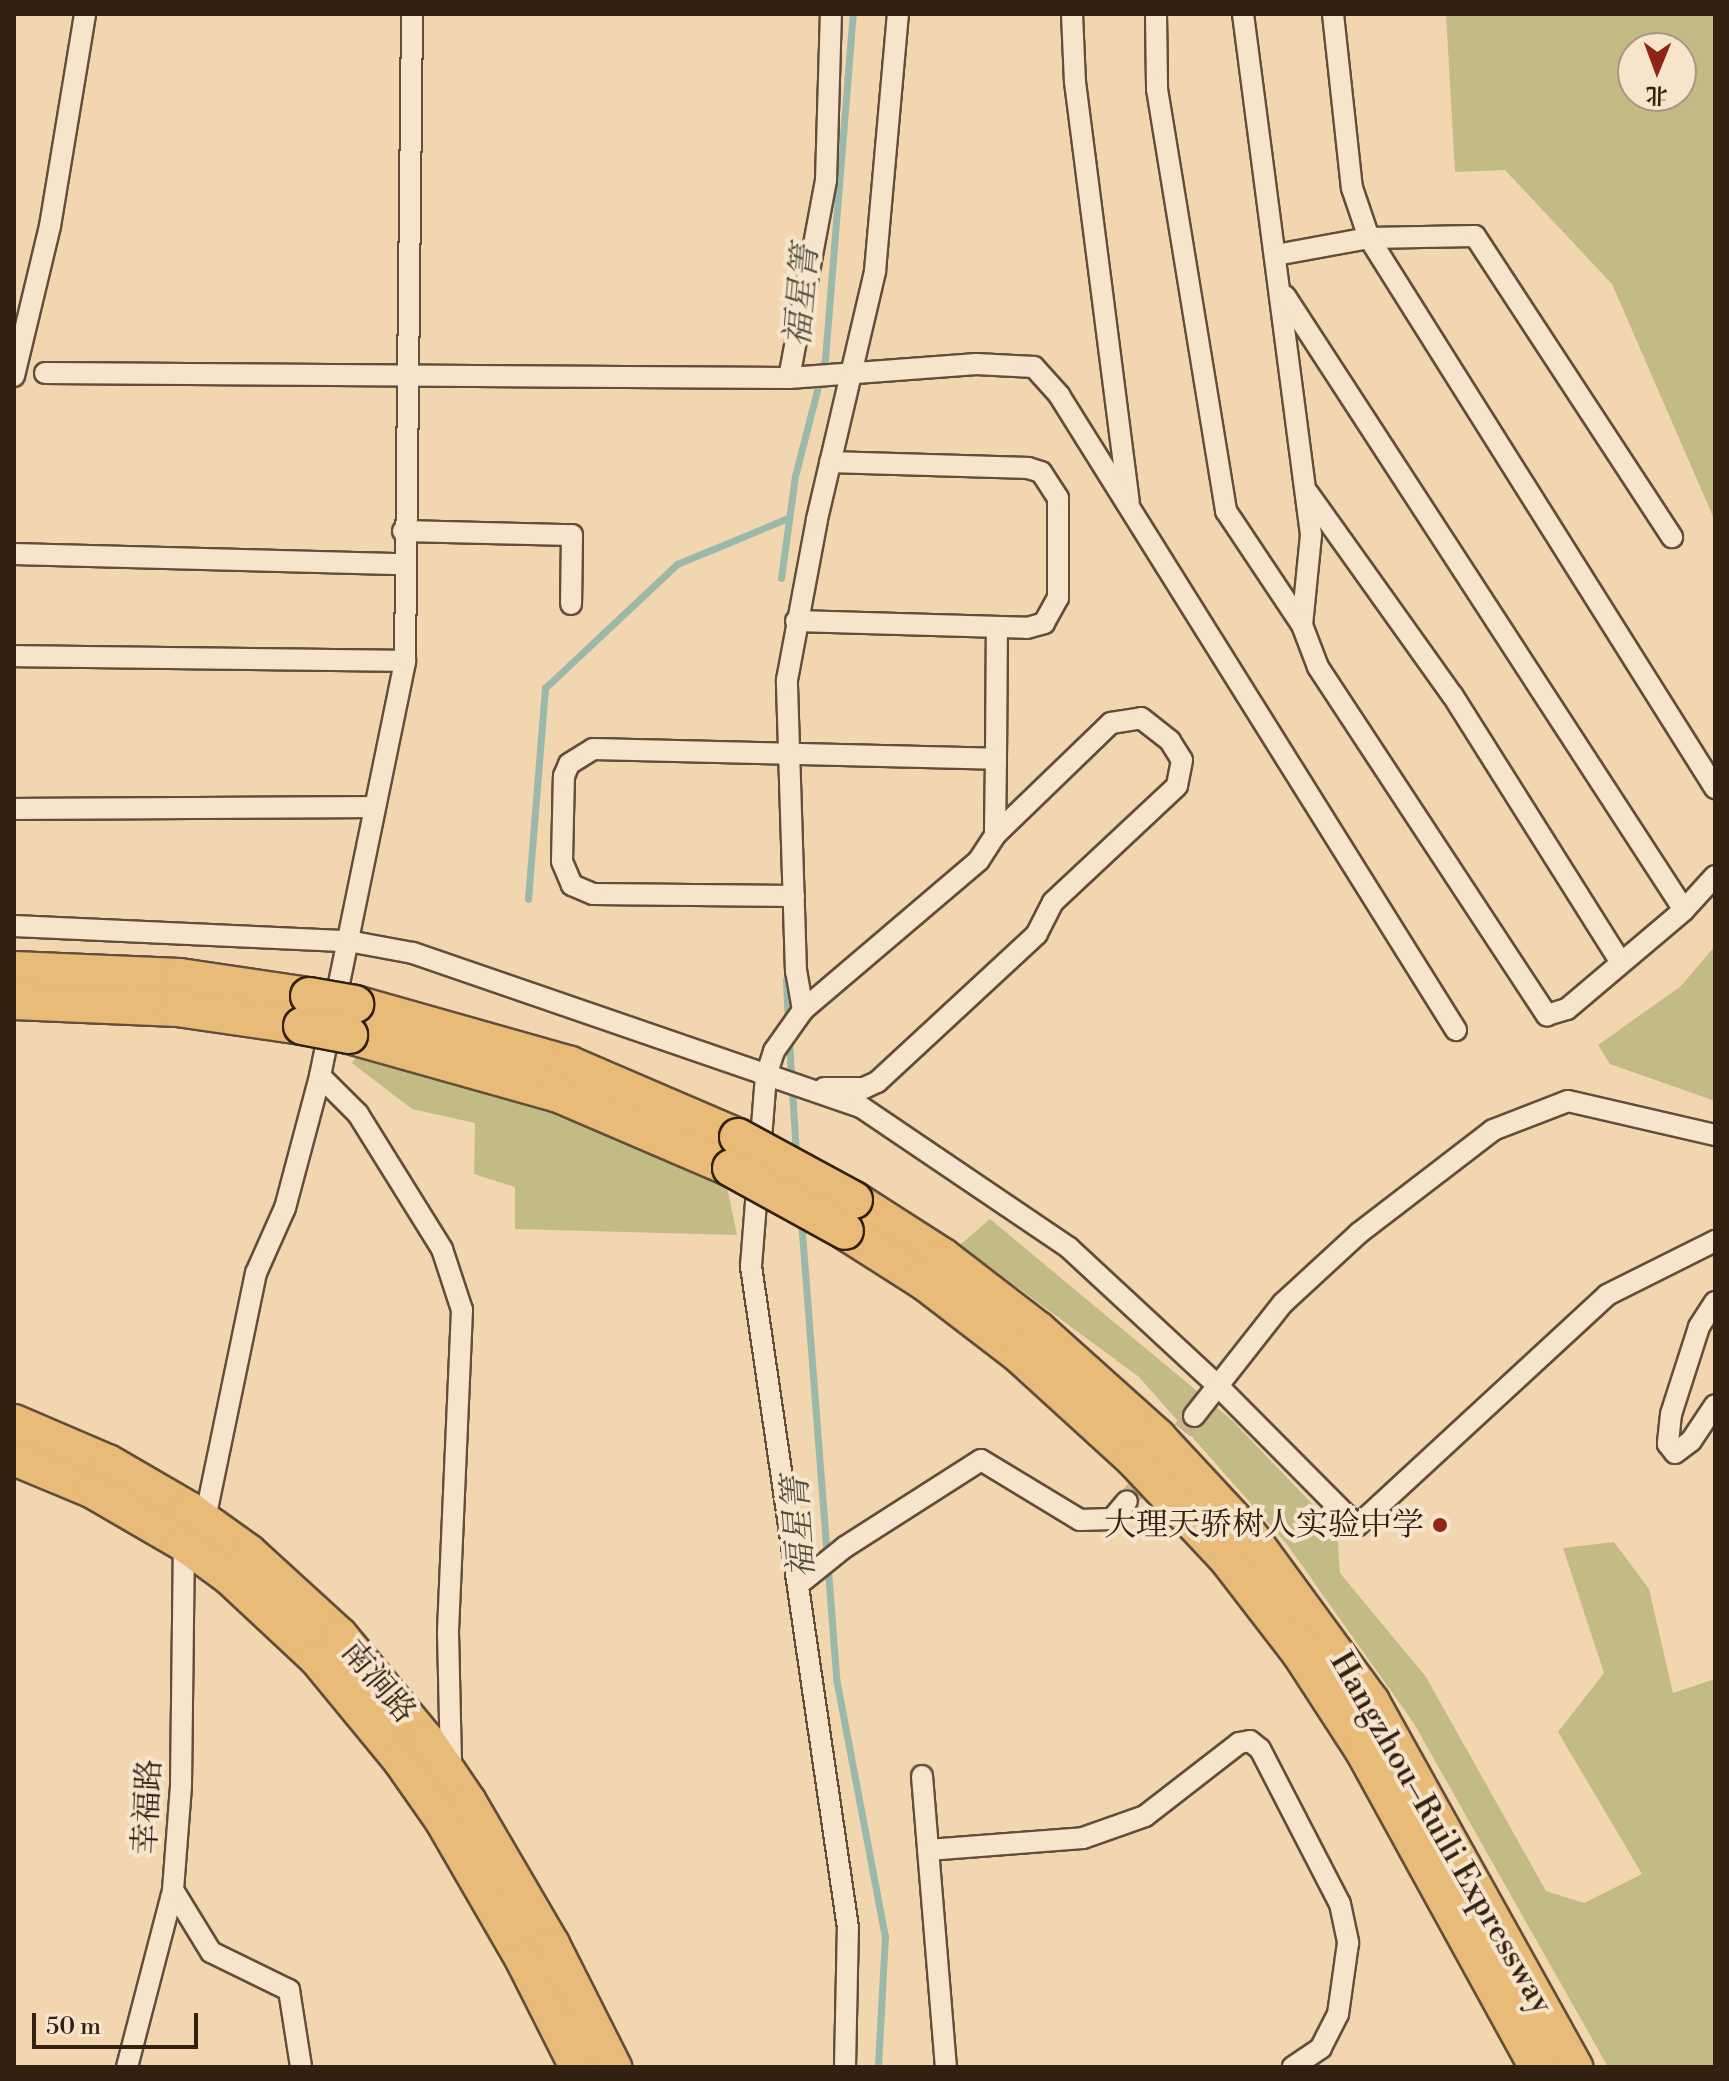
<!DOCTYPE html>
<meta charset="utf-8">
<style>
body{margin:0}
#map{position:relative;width:1729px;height:2081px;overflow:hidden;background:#f1d6b0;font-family:"Libre Bodoni","Noto Serif SC",serif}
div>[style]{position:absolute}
.green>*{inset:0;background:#c2bb86}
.stream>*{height:7px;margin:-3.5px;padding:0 3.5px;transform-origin:3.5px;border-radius:3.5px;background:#9bb9aa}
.minor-tunnel>*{height:20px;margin-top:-10px;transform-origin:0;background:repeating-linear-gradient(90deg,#cbb290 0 20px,transparent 0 30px)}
.roads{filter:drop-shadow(2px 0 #624e39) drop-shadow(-2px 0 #624e39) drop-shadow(0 2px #624e39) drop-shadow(0 -2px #624e39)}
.minor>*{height:20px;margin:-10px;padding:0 10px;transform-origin:10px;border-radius:10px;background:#f6e4cc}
.trunk>*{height:34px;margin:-17px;padding:0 17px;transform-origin:17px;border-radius:17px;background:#e8bb78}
.motorway>*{height:36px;margin:-18px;padding:0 18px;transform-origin:18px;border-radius:18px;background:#e8bb78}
.bridges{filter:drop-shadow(2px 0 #322111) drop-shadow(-2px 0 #322111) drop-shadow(0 2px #322111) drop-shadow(0 -2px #322111)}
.motorway-bridge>*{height:36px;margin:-18px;padding:0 18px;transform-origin:18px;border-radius:18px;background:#e8bb78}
.dots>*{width:22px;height:22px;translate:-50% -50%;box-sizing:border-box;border:4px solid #f6e4cc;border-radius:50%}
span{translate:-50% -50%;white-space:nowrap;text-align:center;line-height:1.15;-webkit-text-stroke:8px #f6e4cc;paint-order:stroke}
.poi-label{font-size:32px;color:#322111}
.right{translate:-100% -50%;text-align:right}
.street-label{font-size:32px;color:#322111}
.water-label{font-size:34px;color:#524f3f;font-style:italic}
.frame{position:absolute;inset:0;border:16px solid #322111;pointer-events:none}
.north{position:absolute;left:1617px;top:32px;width:80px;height:80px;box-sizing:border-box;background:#f6e4cc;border:2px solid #a89681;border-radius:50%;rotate:181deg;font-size:22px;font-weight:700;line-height:32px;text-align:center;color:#322111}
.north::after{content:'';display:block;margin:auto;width:28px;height:36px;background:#8f2418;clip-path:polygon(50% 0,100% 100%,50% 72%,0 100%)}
.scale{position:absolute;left:32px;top:2013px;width:166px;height:36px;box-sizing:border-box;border:4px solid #322111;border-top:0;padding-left:10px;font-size:24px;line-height:28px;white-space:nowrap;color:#322111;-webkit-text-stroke:6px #f6e4cc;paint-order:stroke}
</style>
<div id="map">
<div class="green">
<i style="clip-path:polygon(evenodd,1446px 14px,1715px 14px,1715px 521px,1612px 284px,1505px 170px,1455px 172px,1446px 14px,1633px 48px,1681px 48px,1681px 96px,1633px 96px,1633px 48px)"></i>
<i style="clip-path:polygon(1715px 946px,1715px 1101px,1610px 1064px,1598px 1045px,1681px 986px)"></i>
<i style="clip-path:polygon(359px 1053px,482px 1086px,630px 1139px,726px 1182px,737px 1235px,515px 1229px,515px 1187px,474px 1174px,475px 1123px,412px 1109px,352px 1063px)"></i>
<i style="clip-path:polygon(990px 1219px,1233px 1421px,1337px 1530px,1340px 1573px,1426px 1677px,1546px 1891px,1584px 1903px,1642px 1874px,1558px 1732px,1604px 1673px,1563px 1548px,1614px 1542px,1649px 1589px,1673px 1693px,1715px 1679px,1715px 2067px,1608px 2067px,1413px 1722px,1286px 1543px,1139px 1377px,960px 1245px)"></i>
</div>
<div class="stream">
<i style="left:781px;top:578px;width:103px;rotate:-82.2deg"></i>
<i style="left:795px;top:476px;width:121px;rotate:-75.6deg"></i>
<i style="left:825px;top:359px;width:346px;rotate:-85.4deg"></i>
<i style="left:528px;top:899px;width:212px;rotate:-85.4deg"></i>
<i style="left:545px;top:688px;width:181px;rotate:-43.2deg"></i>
<i style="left:677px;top:564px;width:120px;rotate:-22.5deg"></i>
<i style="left:786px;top:980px;width:44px;rotate:87.4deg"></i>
<i style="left:789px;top:1040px;width:115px;rotate:86.5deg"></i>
<i style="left:801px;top:1220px;width:464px;rotate:85.6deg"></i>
<i style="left:837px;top:1683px;width:258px;rotate:79.3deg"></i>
<i style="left:885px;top:1936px;width:131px;rotate:93.1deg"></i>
</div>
<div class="minor-tunnel">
<i style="left:1127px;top:1501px;width:108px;rotate:-51.8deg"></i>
</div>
<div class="roads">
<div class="minor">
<i style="left:1072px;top:14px;width:68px;rotate:87.5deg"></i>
<i style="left:1075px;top:82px;width:423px;rotate:82.7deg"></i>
<i style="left:1156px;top:14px;width:75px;rotate:89.2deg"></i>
<i style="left:1157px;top:89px;width:428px;rotate:80.7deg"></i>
<i style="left:1226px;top:511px;width:137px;rotate:56.3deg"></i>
<i style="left:1243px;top:14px;width:525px;rotate:82.56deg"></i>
<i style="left:1311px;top:535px;width:90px;rotate:95.7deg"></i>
<i style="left:1302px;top:625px;width:45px;rotate:69.1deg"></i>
<i style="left:1318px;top:667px;width:417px;rotate:56.7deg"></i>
<i style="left:1547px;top:1015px;width:21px;rotate:-17deg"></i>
<i style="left:1567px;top:1009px;width:153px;rotate:-40.2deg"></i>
<i style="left:1684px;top:910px;width:46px;rotate:-47.6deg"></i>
<i style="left:1333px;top:14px;width:175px;rotate:83.8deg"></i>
<i style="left:1352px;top:188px;width:53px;rotate:71.2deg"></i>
<i style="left:1369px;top:238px;width:106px;rotate:-1.1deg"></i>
<i style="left:1475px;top:236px;width:360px;rotate:56.8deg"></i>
<i style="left:1276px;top:255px;width:95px;rotate:-10.4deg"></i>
<i style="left:1369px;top:238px;width:650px;rotate:57.83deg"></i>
<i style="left:1285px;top:296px;width:732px;rotate:56.98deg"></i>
<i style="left:45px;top:373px;width:744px;rotate:0.39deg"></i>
<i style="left:789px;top:378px;width:188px;rotate:-4.3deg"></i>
<i style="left:976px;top:364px;width:58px;rotate:3deg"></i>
<i style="left:1034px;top:367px;width:38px;rotate:48deg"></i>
<i style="left:1059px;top:395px;width:749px;rotate:57.99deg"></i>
<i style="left:14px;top:376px;width:154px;rotate:-76.5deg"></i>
<i style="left:50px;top:226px;width:215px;rotate:-80.6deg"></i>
<i style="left:789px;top:378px;width:201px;rotate:-79.4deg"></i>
<i style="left:826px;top:180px;width:166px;rotate:-88.3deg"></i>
<i style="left:1308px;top:493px;width:249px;rotate:54.5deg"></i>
<i style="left:1453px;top:696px;width:315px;rotate:57.8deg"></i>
<i style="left:403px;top:531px;width:169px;rotate:1.4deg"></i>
<i style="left:572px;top:535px;width:69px;rotate:90.8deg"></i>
<i style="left:14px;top:554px;width:389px;rotate:1.5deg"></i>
<i style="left:796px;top:621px;width:231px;rotate:1.7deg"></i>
<i style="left:1027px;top:628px;width:18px;rotate:-16deg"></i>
<i style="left:1044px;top:623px;width:29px;rotate:-61deg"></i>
<i style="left:1058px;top:598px;width:100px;rotate:-90deg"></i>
<i style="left:1058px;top:498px;width:31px;rotate:-123deg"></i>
<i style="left:1041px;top:472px;width:14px;rotate:-163deg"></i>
<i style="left:1028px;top:468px;width:198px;rotate:-178.3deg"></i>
<i style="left:14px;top:656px;width:391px;rotate:0.7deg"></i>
<i style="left:996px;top:759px;width:131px;rotate:-89.6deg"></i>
<i style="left:14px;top:809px;width:359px;rotate:-0.3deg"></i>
<i style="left:794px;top:896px;width:201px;rotate:-179.4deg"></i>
<i style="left:593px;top:894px;width:23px;rotate:-157deg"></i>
<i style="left:572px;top:885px;width:26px;rotate:-113deg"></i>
<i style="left:562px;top:861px;width:85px;rotate:-88.7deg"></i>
<i style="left:564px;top:776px;width:13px;rotate:-67deg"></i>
<i style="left:569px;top:764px;width:28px;rotate:-32deg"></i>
<i style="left:593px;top:749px;width:403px;rotate:1.4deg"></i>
<i style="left:996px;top:759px;width:76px;rotate:90.8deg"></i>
<i style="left:14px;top:926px;width:334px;rotate:2.6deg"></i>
<i style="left:348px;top:941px;width:66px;rotate:10.5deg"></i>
<i style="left:413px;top:953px;width:474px;rotate:19deg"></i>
<i style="left:861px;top:1107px;width:251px;rotate:34.1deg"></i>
<i style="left:1069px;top:1248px;width:206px;rotate:42.8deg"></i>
<i style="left:1220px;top:1388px;width:194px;rotate:45.2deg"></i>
<i style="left:1357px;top:1526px;width:340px;rotate:-42.7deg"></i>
<i style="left:1607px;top:1295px;width:121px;rotate:-26.6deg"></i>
<i style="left:803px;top:1010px;width:231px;rotate:-40.4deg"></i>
<i style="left:979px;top:860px;width:30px;rotate:-57deg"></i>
<i style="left:995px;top:835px;width:161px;rotate:-44deg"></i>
<i style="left:1111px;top:723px;width:30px;rotate:-9deg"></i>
<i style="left:1141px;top:718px;width:37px;rotate:38deg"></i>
<i style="left:1170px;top:741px;width:22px;rotate:58deg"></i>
<i style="left:1182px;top:760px;width:26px;rotate:101deg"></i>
<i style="left:1177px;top:786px;width:170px;rotate:136.9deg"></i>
<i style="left:1053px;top:902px;width:36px;rotate:117deg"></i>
<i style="left:1037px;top:934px;width:218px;rotate:137.2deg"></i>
<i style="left:877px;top:1082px;width:14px;rotate:155deg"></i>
<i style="left:864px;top:1088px;width:40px;rotate:180deg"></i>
<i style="left:320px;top:1076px;width:54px;rotate:45deg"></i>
<i style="left:358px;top:1114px;width:159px;rotate:58.1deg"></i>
<i style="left:442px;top:1249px;width:64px;rotate:71.8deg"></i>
<i style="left:462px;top:1310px;width:322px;rotate:92.5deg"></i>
<i style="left:448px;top:1632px;width:137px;rotate:88.7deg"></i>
<i style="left:1715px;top:1302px;width:30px;rotate:123deg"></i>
<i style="left:1699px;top:1327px;width:91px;rotate:107.8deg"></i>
<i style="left:1671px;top:1414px;width:30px;rotate:96deg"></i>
<i style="left:1668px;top:1444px;width:11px;rotate:52deg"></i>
<i style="left:1675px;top:1453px;width:20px;rotate:-37deg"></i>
<i style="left:1691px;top:1441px;width:43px;rotate:-56.3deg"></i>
<i style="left:1194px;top:1416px;width:144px;rotate:-51.8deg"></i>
<i style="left:1283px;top:1303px;width:103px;rotate:-42.6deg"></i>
<i style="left:1359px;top:1233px;width:169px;rotate:-37.5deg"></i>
<i style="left:1493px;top:1130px;width:80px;rotate:-21.1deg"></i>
<i style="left:1568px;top:1101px;width:151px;rotate:13deg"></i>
<i style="left:205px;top:1519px;width:251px;rotate:-78.3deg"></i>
<i style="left:256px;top:1273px;width:71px;rotate:-66deg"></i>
<i style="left:285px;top:1208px;width:137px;rotate:-75.1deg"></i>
<i style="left:320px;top:1076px;width:424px;rotate:-78.4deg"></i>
<i style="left:405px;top:661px;width:647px;rotate:-89.38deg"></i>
<i style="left:799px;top:1584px;width:59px;rotate:-38.8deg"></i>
<i style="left:845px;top:1547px;width:161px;rotate:-32.6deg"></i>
<i style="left:981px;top:1460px;width:116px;rotate:31.2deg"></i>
<i style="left:1080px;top:1520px;width:32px;rotate:-2deg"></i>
<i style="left:1112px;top:1519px;width:23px;rotate:-50deg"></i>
<i style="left:922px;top:1776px;width:292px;rotate:85.3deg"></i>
<i style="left:928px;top:1850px;width:155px;rotate:-4.4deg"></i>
<i style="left:1083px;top:1838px;width:66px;rotate:-19.5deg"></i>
<i style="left:1145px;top:1816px;width:119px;rotate:-37.8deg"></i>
<i style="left:1239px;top:1743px;width:11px;rotate:-10deg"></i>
<i style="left:1250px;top:1741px;width:13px;rotate:39deg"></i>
<i style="left:1260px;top:1749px;width:174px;rotate:62.7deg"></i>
<i style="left:1340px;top:1904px;width:40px;rotate:78deg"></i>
<i style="left:1348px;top:1943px;width:72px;rotate:98deg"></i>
<i style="left:1338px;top:2014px;width:38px;rotate:117deg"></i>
<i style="left:1321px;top:2048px;width:34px;rotate:146deg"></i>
<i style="left:173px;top:1890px;width:73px;rotate:58.5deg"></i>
<i style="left:211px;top:1952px;width:87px;rotate:26deg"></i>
<i style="left:289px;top:1990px;width:78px;rotate:81.1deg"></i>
<i style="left:127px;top:2067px;width:183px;rotate:-75.4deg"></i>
<i style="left:173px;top:1890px;width:105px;rotate:-85.6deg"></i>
<i style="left:181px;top:1785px;width:241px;rotate:-89.3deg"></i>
<i style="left:845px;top:2067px;width:139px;rotate:-88.8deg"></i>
<i style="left:848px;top:1928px;width:669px;rotate:-98.34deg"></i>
<i style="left:751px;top:1266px;width:191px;rotate:-85.5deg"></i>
<i style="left:766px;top:1076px;width:26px;rotate:-72deg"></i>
<i style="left:774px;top:1051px;width:50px;rotate:-54.7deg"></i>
<i style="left:803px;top:1010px;width:39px;rotate:-100deg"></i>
<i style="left:796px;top:972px;width:292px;rotate:-91.8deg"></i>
<i style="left:787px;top:680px;width:164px;rotate:-79.4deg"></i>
<i style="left:817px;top:519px;width:255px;rotate:-76.8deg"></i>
<i style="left:875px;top:271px;width:258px;rotate:-84.9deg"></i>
</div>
<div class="trunk">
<i style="left:14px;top:1422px;width:102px;rotate:23.1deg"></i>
<i style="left:108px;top:1462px;width:94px;rotate:30.1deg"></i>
<i style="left:189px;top:1509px;width:74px;rotate:35.6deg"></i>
<i style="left:249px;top:1552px;width:123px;rotate:42.4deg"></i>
<i style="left:340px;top:1635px;width:136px;rotate:50.4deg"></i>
<i style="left:427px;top:1740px;width:75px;rotate:55.9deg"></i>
<i style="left:469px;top:1802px;width:164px;rotate:59.7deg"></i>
<i style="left:552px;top:1944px;width:138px;rotate:63.2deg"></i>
<i style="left:14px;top:1458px;width:86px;rotate:22.7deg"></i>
<i style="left:93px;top:1491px;width:105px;rotate:30.2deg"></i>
<i style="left:184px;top:1544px;width:56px;rotate:36.3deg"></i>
<i style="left:229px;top:1577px;width:119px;rotate:43deg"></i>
<i style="left:316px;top:1658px;width:132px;rotate:50.5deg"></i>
<i style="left:400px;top:1760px;width:73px;rotate:55deg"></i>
<i style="left:442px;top:1820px;width:162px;rotate:59.9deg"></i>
<i style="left:523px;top:1960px;width:120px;rotate:63.2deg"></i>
</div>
<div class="motorway">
<i style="left:14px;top:970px;width:166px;rotate:2.4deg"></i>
<i style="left:180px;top:977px;width:130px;rotate:8.4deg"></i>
<i style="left:14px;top:1001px;width:163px;rotate:2.5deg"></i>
<i style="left:177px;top:1008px;width:126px;rotate:8.2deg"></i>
<i style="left:355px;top:1004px;width:223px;rotate:15.8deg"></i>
<i style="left:570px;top:1065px;width:183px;rotate:23.2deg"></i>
<i style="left:349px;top:1035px;width:218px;rotate:15.7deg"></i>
<i style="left:559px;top:1094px;width:187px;rotate:23.3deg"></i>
<i style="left:854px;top:1200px;width:106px;rotate:32.6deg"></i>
<i style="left:943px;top:1257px;width:121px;rotate:37.6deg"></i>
<i style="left:1039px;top:1331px;width:159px;rotate:41.9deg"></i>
<i style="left:1157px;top:1437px;width:138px;rotate:47.1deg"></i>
<i style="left:1251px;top:1538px;width:203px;rotate:53.8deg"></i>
<i style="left:1371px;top:1702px;width:418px;rotate:60.9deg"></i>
<i style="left:845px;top:1231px;width:95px;rotate:32.5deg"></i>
<i style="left:925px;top:1282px;width:118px;rotate:37.5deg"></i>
<i style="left:1019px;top:1354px;width:157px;rotate:42.4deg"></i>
<i style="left:1135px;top:1460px;width:134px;rotate:46.8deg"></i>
<i style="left:1227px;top:1558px;width:121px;rotate:52.4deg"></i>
<i style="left:1301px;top:1654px;width:116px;rotate:57deg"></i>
<i style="left:1364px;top:1751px;width:361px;rotate:61.2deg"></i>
</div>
</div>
<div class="bridges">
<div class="motorway-bridge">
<i style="left:309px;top:996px;width:47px;rotate:9.9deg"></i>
<i style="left:302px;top:1026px;width:48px;rotate:10.8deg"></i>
<i style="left:738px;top:1137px;width:132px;rotate:28.5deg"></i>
<i style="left:731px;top:1168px;width:130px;rotate:28.9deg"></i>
</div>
</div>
<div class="dots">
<i style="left:1440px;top:1525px;background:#8f2418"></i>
</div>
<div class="poi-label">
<span class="right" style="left:1424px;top:1525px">大理天骄树人实验中学</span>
</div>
<div class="street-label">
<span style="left:378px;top:1682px;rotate:50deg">南涧路</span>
<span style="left:148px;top:1807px;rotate:-87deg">幸福路</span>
<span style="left:1441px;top:1833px;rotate:60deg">Hangzhou–Ruili Expressway</span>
</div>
<div class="water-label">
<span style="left:803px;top:296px;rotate:-85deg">福星箐</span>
<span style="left:800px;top:1527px;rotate:-94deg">福星箐</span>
</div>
<div class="frame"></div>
<div class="north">北</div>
<div class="scale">50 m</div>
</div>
